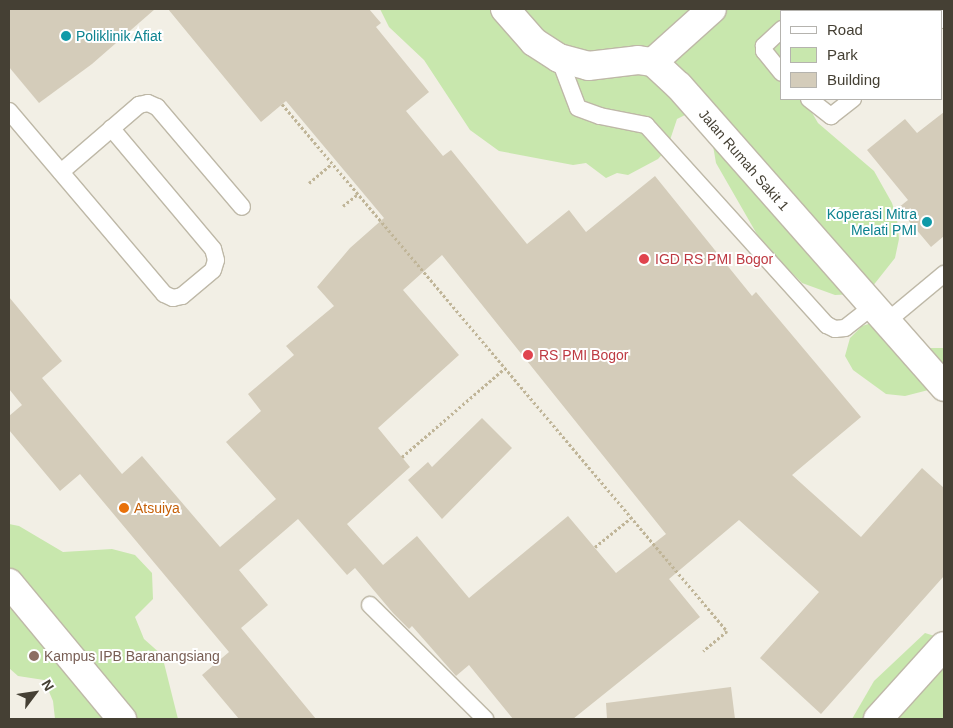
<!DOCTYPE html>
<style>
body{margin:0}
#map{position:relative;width:953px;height:728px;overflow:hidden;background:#f2efe5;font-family:Helvetica,sans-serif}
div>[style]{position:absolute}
.green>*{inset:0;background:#c8e7ad}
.building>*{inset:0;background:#d4ccba}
.path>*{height:3px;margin-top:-1.5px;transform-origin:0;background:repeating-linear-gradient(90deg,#c0b598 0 2.5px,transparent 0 5px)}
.roads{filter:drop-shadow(1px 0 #beb8a7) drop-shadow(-1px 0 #beb8a7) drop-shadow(0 1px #beb8a7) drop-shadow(0 -1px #beb8a7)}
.service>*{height:16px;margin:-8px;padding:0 8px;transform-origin:8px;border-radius:8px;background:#fff}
.minor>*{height:28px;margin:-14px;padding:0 14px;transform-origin:14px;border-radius:14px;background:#fff}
.tertiary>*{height:28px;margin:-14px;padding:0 14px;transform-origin:14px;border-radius:14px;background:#fff}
.dots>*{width:14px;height:14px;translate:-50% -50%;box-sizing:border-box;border:2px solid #fff;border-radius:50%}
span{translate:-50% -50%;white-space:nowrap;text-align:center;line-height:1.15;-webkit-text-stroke:4px #fff;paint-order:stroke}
.culture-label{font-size:14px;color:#0d838f}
.left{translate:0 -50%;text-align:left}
.right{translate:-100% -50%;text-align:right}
.street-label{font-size:14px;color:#454034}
.health-label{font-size:14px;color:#be3a42}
.food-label{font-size:14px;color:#c56008}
.education-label{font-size:14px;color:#785e54}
.frame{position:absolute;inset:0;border:10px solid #454034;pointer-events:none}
.legend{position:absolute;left:780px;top:10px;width:162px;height:90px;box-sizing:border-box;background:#fff;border:1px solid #b5b3ae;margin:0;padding:6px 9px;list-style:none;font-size:15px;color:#454034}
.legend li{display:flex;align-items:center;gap:10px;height:25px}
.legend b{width:25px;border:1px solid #b5b3ae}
.north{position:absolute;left:10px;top:668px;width:50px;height:50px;-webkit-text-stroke:4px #fff;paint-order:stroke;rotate:59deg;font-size:14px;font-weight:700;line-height:20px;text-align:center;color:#454034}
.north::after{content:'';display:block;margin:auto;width:18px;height:22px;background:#454034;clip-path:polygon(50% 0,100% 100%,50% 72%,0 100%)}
</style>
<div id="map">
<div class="green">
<i style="clip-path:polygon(380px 9px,780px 9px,782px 99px,804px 99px,818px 123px,874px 171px,892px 203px,897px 219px,899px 239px,895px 258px,872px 287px,855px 294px,835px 295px,802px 283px,762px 243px,716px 163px,712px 140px,691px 112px,677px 119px,667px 149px,658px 159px,628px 175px,617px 173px,606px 178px,586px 163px,573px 165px,499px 151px,470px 130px,424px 60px,389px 27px)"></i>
<i style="clip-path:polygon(878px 321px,925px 348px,944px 348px,944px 386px,905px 396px,886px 394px,853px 370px,845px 356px,850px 338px,862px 326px)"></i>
<i style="clip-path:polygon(9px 524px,19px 526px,63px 552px,112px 549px,135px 555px,152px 573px,153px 599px,135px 617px,144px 639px,162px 655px,178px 719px,55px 719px,53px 701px,44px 680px,18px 676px,9px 668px)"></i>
<i style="clip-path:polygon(925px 633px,944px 639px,944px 719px,852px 719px,874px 681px)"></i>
</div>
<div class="building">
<i style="clip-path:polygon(9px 9px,155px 9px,92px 64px,39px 103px,9px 67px)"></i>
<i style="clip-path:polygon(evenodd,168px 9px,369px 9px,381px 23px,376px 27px,429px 92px,406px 111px,443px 156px,451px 150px,527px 244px,569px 210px,586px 232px,655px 176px,752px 296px,756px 292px,861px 417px,792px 475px,861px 537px,922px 468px,944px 488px,944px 576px,821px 714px,760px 658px,819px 592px,739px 520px,669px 579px,700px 617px,573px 719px,513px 719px,469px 665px,456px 676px,412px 626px,409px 629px,393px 613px,355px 568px,347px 575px,298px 519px,239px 570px,268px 605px,241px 628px,316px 719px,239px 719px,202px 675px,229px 652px,80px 474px,60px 491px,9px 430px,9px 416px,22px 405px,9px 389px,9px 297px,62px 361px,42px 378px,122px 474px,142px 456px,220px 547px,276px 499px,226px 442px,261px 411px,248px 394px,294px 355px,286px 346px,334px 306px,317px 287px,350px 248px,384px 218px,286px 101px,261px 122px,168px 9px,442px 255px,666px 534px,616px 573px,568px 516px,469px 598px,417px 536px,383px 565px,347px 524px,410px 467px,378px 428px,459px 355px,403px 290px,442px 255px)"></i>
<i style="clip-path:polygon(944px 112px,944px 236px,931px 247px,898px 208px,908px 200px,867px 150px,905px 119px,917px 133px)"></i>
<i style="clip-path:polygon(482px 418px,512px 448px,442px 519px,408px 480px,428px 462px,432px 467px)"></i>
<i style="clip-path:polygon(731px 687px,735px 719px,607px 719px,606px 703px)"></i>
</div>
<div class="path">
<i style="left:282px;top:104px;width:690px;rotate:49.82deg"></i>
<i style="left:727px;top:631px;width:31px;rotate:140deg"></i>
<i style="left:309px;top:183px;width:30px;rotate:-40deg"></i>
<i style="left:343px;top:206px;width:19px;rotate:-39deg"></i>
<i style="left:402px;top:457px;width:136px;rotate:-40.8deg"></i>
<i style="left:595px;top:547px;width:46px;rotate:-38.9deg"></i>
</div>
<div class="roads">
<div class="service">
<i style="left:802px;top:11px;width:4px;rotate:-34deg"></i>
<i style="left:942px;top:20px;width:3px;rotate:-45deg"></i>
<i style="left:782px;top:29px;width:25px;rotate:137deg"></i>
<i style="left:764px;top:46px;width:5px;rotate:90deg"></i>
<i style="left:764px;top:51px;width:28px;rotate:51deg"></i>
<i style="left:559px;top:58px;width:53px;rotate:69.2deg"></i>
<i style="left:578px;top:108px;width:23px;rotate:20deg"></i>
<i style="left:600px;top:116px;width:47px;rotate:11.1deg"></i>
<i style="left:646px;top:125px;width:270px;rotate:47.9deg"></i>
<i style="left:827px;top:325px;width:9px;rotate:27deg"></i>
<i style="left:835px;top:329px;width:10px;rotate:-6deg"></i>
<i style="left:845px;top:328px;width:34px;rotate:-38deg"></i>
<i style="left:809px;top:99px;width:28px;rotate:38deg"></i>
<i style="left:831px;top:116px;width:28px;rotate:-38deg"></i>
<i style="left:9px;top:111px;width:240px;rotate:49.7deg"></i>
<i style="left:164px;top:294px;width:10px;rotate:24deg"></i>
<i style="left:173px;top:298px;width:9px;rotate:-13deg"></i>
<i style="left:182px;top:296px;width:40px;rotate:-40deg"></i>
<i style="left:213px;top:270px;width:10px;rotate:-73deg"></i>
<i style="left:216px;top:260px;width:11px;rotate:-105deg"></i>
<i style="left:213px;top:249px;width:158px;rotate:-130.1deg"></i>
<i style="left:61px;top:172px;width:103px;rotate:-40.7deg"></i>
<i style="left:139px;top:105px;width:9px;rotate:-13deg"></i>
<i style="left:148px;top:103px;width:10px;rotate:24deg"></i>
<i style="left:157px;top:107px;width:131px;rotate:49.6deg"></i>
<i style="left:885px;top:323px;width:77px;rotate:-39.7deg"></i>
<i style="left:370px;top:605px;width:162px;rotate:44.7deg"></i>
</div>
<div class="minor">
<i style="left:505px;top:9px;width:44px;rotate:48.7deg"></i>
<i style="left:534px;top:42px;width:30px;rotate:33deg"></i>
<i style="left:559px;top:58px;width:30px;rotate:15deg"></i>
<i style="left:588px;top:66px;width:50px;rotate:-6.8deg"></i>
<i style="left:638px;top:60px;width:15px;rotate:8deg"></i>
<i style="left:653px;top:62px;width:35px;rotate:43deg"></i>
<i style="left:679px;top:86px;width:401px;rotate:48.6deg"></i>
<i style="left:653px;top:62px;width:79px;rotate:-41.9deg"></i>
</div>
<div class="tertiary">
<i style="left:9px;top:583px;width:177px;rotate:50.3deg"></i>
<i style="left:878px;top:719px;width:98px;rotate:-47.9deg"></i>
</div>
</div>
<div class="dots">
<i style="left:66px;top:36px;background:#0f9aa8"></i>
<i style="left:927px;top:222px;background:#0f9aa8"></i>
<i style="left:644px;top:259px;background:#e0444e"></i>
<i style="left:528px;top:355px;background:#e0444e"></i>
<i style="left:124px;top:508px;background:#e8710a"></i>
<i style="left:34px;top:656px;background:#8d6e63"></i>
</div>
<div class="culture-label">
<span class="left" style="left:76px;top:36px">Poliklinik Afiat</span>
<span class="right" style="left:917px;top:222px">Koperasi Mitra<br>Melati PMI</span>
</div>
<div class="street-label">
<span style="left:744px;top:160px;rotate:49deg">Jalan Rumah Sakit 1</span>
</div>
<div class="health-label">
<span class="left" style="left:655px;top:259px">IGD RS PMI Bogor</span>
<span class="left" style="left:539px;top:355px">RS PMI Bogor</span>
</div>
<div class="food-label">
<span class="left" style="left:134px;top:508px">Atsuiya</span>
</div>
<div class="education-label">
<span class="left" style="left:44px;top:656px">Kampus IPB Baranangsiang</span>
</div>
<div class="frame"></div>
<ul class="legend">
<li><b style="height:6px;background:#fff"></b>Road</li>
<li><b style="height:14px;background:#c8e7ad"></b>Park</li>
<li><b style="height:14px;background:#d4ccba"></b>Building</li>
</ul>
<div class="north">N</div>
</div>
